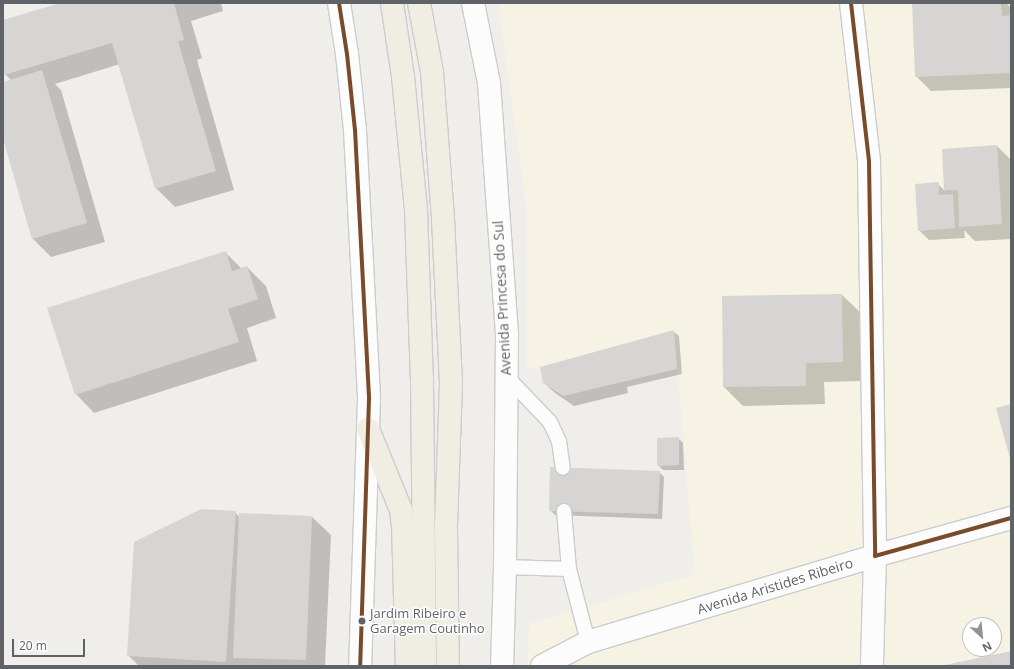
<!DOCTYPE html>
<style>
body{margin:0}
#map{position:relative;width:1014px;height:669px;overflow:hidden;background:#efeeea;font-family:"Open Sans",sans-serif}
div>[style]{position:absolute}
.commercial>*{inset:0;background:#f7f3e4}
.shadow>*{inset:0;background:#0003}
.building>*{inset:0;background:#d6d5d3}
.roads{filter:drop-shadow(1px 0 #cbcccc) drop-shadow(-1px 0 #cbcccc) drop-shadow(0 1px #cbcccc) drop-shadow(0 -1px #cbcccc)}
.lane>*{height:14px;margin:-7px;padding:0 7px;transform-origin:7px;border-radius:7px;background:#fdfcfc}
.street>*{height:22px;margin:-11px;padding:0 11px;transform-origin:11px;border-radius:11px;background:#fdfcfc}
.secondary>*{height:22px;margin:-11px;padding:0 11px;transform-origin:11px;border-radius:11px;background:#fdfcfc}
.highway>*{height:22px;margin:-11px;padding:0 11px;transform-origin:11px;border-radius:11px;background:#f0ede3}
.bus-1>*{height:4px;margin:-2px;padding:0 2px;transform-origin:2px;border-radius:2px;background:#7a4b2a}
.dots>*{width:11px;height:11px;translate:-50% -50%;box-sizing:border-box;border:2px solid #fff;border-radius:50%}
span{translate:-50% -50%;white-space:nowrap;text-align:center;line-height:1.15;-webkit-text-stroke:3px #fff;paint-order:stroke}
.bus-label{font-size:13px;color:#5f6368}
.left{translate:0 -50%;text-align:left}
.street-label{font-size:14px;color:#5f6368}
.frame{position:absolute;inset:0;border:4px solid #5f6368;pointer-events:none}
.north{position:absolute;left:962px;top:617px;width:40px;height:40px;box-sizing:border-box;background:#fff;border:1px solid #bfc1c3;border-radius:50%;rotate:153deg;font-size:11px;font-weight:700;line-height:16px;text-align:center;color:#5f6368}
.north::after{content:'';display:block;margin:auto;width:14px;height:18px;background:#919496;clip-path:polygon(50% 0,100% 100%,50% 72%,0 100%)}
.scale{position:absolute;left:12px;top:639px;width:73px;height:18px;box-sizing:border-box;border:2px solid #5f6368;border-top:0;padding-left:5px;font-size:12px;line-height:14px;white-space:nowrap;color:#5f6368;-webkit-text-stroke:3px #fff;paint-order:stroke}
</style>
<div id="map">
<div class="commercial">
<i style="clip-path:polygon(evenodd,498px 3px,1011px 3px,1011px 666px,528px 666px,529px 624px,695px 574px,674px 331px,527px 370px,527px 211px,498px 3px,970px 625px,994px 625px,994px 649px,970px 649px,970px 625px)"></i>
</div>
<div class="shadow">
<i style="clip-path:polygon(63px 3px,221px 3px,223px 11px,191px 21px,202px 58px,197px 60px,234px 190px,175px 207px,156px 188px,120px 64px,55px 84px,61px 90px,105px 242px,51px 257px,32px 238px,3px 136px,3px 83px,11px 80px,5px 74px,3px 67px,3px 21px)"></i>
<i style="clip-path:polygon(913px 3px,1006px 3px,1011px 8px,1011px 88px,931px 91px,916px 76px)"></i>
<i style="clip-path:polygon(997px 146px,1011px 160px,1011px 239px,975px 241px,964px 230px,965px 238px,929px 240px,919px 230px,938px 184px,945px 191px,943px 150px)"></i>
<i style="clip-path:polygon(225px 252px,242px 269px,247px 267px,266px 286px,276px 318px,247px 328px,257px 361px,94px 413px,76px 394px)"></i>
<i style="clip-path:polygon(842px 295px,861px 313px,861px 381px,824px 382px,825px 404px,743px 406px,724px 387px)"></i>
<i style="clip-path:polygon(674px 332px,679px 336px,682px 374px,627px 387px,628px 393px,574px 406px,555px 393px,544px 383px)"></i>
<i style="clip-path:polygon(678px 438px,683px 443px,684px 470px,663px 470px,658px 465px)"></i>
<i style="clip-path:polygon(659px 472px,664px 477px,662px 519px,555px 515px,550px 510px)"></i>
<i style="clip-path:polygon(235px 512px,239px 517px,312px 517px,331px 535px,325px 666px,139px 666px,128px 655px)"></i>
</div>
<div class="building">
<i style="clip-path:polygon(60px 3px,174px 3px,184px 40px,178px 41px,216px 171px,155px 189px,112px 43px,4px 75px,3px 20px)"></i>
<i style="clip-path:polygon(912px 3px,1001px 3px,1002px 16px,1011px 15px,1011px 73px,915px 77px)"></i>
<i style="clip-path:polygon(42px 70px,87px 223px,32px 239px,3px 139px,3px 82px)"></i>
<i style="clip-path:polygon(997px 145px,1002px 224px,959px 227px,958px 190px,944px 190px,942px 149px)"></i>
<i style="clip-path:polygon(939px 182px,939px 195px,953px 194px,955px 228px,918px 231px,915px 184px)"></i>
<i style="clip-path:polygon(226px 251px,232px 271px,247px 266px,258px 299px,228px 309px,239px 342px,75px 395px,47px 308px)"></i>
<i style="clip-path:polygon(842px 294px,843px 362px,806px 363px,806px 386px,723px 387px,722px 296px)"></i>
<i style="clip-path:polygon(674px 330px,677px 369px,563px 396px,543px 383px,540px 367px)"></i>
<i style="clip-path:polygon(1011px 404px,1011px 462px,996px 408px)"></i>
<i style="clip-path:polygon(679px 437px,679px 465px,657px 466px,657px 438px)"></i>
<i style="clip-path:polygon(550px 467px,660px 471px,658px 514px,549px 511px)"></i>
<i style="clip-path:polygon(201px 509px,236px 511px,226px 662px,127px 656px,134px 542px)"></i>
<i style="clip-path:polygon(239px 513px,312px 516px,306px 660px,233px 658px)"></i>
<i style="clip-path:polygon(1011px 651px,1011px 666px,945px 666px,945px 665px)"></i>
</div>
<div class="roads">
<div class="lane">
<i style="left:507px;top:377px;width:62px;rotate:46.3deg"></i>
<i style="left:550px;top:422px;width:21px;rotate:65deg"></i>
<i style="left:559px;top:441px;width:27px;rotate:82deg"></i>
<i style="left:564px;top:511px;width:58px;rotate:85.1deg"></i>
<i style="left:569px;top:569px;width:75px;rotate:75.4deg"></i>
<i style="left:505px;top:567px;width:64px;rotate:1.8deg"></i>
</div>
<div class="street">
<i style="left:851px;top:3px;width:160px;rotate:83.5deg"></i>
<i style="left:869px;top:162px;width:394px;rotate:89.1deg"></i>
<i style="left:875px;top:556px;width:110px;rotate:91.6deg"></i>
</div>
<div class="secondary">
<i style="left:339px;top:3px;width:52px;rotate:81.1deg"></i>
<i style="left:347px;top:54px;width:76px;rotate:84deg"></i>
<i style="left:355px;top:130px;width:269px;rotate:87deg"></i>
<i style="left:369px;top:399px;width:267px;rotate:91.9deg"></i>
<i style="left:473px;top:3px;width:82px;rotate:78.7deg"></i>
<i style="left:489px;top:83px;width:253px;rotate:85.9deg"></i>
<i style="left:507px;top:335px;width:232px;rotate:90.5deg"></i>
<i style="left:505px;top:567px;width:99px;rotate:91.7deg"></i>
<i style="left:542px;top:666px;width:52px;rotate:-27.6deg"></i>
<i style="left:588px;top:642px;width:300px;rotate:-16.7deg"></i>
<i style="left:875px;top:556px;width:141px;rotate:-15.6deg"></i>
</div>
<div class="highway">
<i style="left:392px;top:3px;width:75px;rotate:81.5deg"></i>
<i style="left:403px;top:77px;width:134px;rotate:84.4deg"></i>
<i style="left:416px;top:210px;width:169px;rotate:88deg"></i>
<i style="left:422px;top:379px;width:287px;rotate:89.4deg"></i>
<i style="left:419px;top:3px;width:70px;rotate:79.3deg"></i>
<i style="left:432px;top:72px;width:147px;rotate:85.7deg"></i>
<i style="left:443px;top:219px;width:164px;rotate:87.2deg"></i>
<i style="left:451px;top:383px;width:146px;rotate:92deg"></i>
<i style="left:446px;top:529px;width:137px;rotate:89.2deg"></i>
<i style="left:368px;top:429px;width:87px;rotate:67.8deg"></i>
<i style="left:401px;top:510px;width:16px;rotate:83deg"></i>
<i style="left:403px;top:526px;width:140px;rotate:88.4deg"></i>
</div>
</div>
<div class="bus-1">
<i style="left:339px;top:3px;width:52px;rotate:81.1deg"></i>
<i style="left:347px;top:54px;width:76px;rotate:84deg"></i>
<i style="left:355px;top:130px;width:269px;rotate:87deg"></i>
<i style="left:369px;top:399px;width:267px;rotate:91.9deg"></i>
<i style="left:851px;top:3px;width:160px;rotate:83.5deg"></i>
<i style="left:869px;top:162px;width:394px;rotate:89.1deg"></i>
<i style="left:875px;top:556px;width:141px;rotate:-15.6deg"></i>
</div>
<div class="dots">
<i style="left:362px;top:621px;background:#5f6368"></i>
</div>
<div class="bus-label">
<span class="left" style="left:370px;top:621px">Jardim Ribeiro e<br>Garagem Coutinho</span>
</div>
<div class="street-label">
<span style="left:502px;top:298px;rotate:-93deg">Avenida Princesa do Sul</span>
<span style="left:775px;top:586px;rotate:-17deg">Avenida Aristides Ribeiro</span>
</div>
<div class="frame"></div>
<div class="north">N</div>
<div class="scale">20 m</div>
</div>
